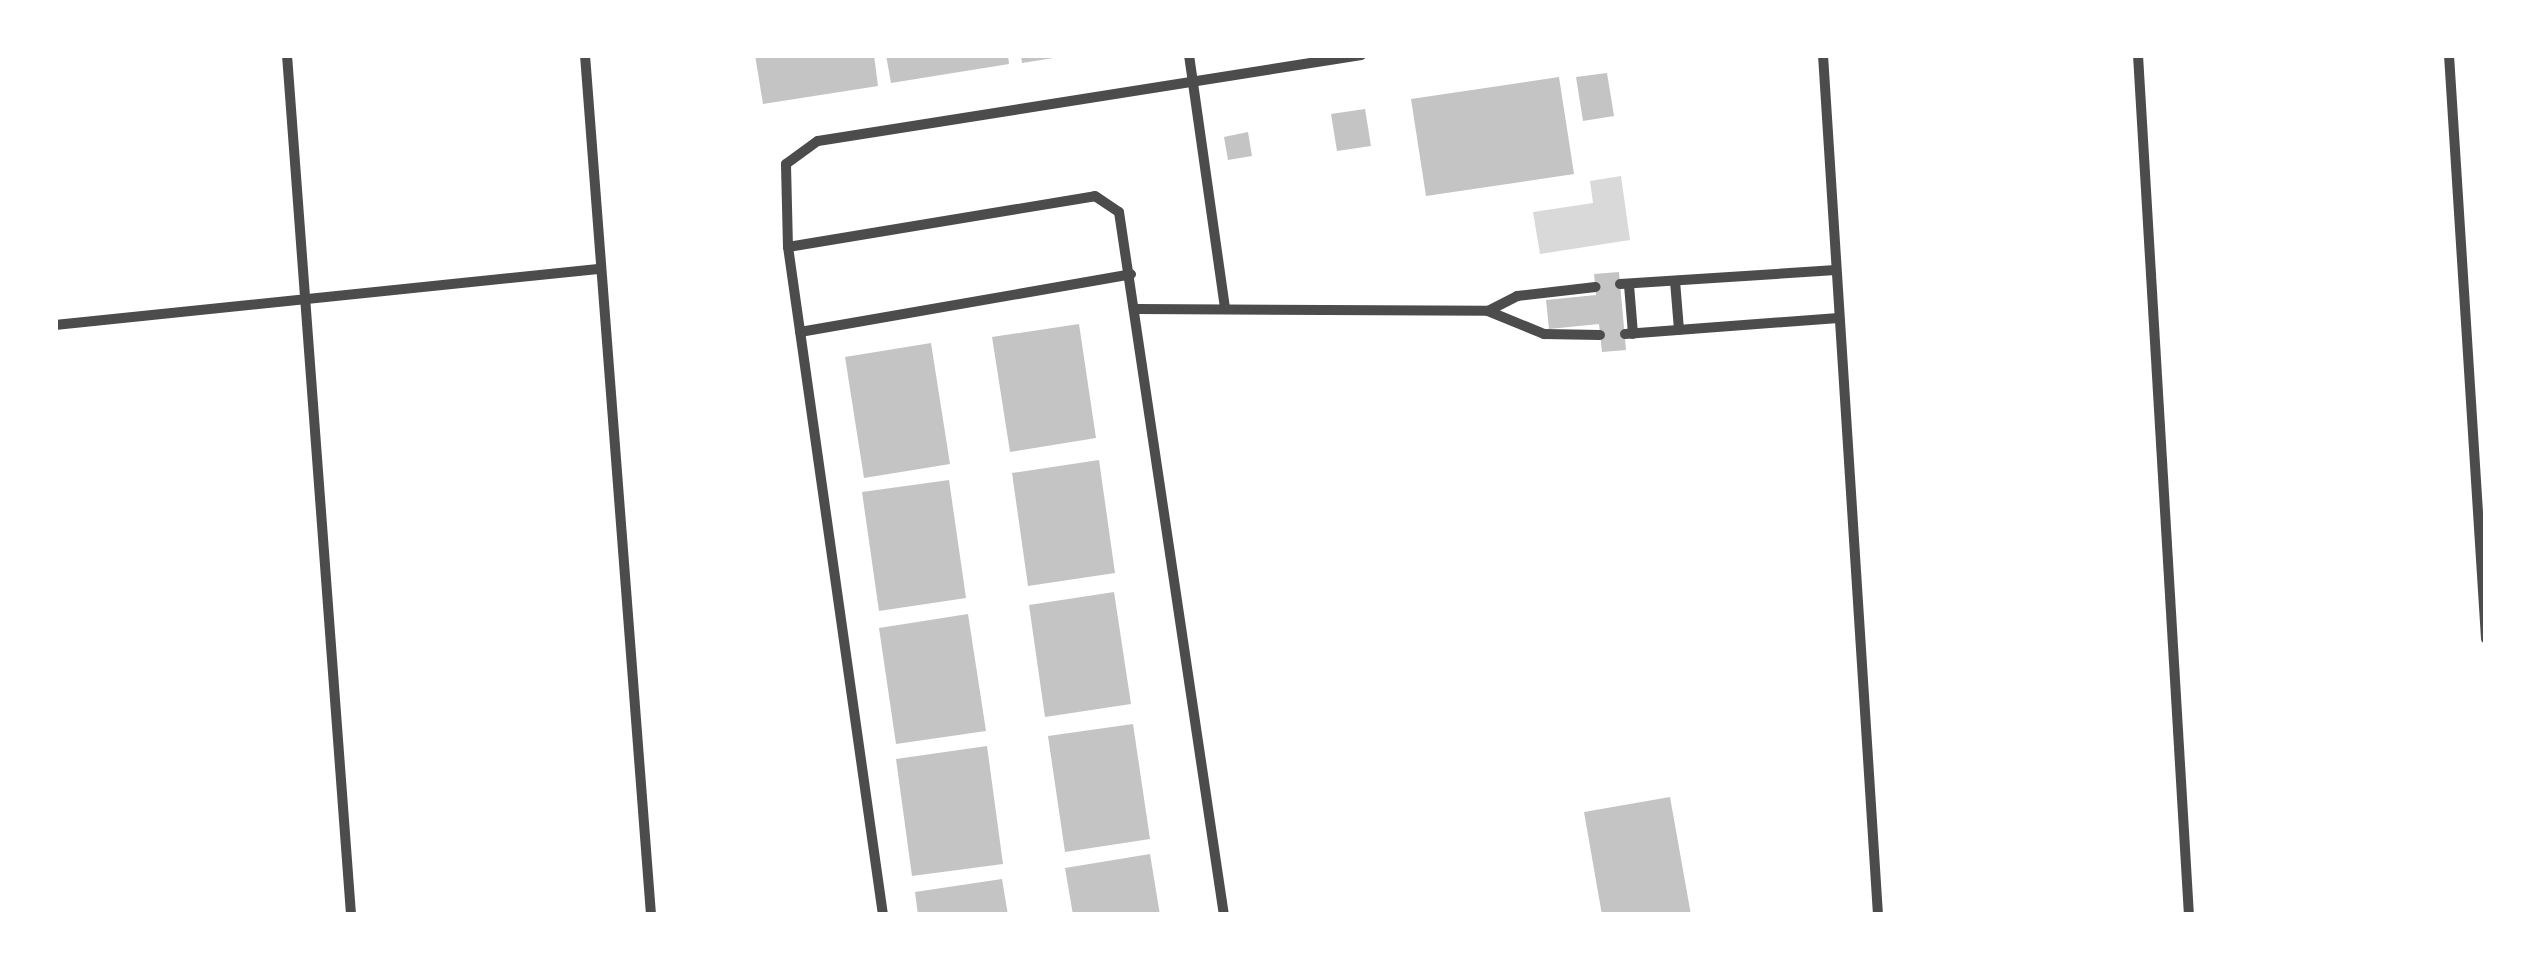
<!DOCTYPE html>
<style>
body{margin:0}
#map{position:relative;width:2541px;height:970px;overflow:hidden;background:#fff;font-family:"Alegreya Sans",sans-serif}
div>[style]{position:absolute}
.water>*{inset:0;background:#d9d9d9}
.building>*{inset:0;background:#c4c4c4}
.minor>*{height:10px;margin:-5px;padding:0 5px;transform-origin:5px;border-radius:5px;background:#4c4c4c}
span{translate:-50% -50%;white-space:nowrap;text-align:center;line-height:1.15;-webkit-text-stroke:8px #fff;paint-order:stroke}
.frame{position:absolute;inset:0;border:58px solid #fff;pointer-events:none}
</style>
<div id="map">
<div class="water">
<i style="clip-path:polygon(1621px 176px,1630px 240px,1540px 254px,1533px 212px,1593px 203px,1590px 181px)"></i>
</div>
<div class="building">
<i style="clip-path:polygon(755px 55px,874px 55px,878px 86px,763px 104px)"></i>
<i style="clip-path:polygon(886px 55px,1008px 55px,1009px 64px,891px 83px)"></i>
<i style="clip-path:polygon(1021px 55px,1060px 55px,1060px 57px,1022px 63px)"></i>
<i style="clip-path:polygon(1607px 73px,1614px 116px,1583px 121px,1576px 77px)"></i>
<i style="clip-path:polygon(1559px 77px,1574px 174px,1426px 196px,1411px 99px)"></i>
<i style="clip-path:polygon(1365px 109px,1371px 146px,1337px 151px,1331px 114px)"></i>
<i style="clip-path:polygon(1248px 132px,1252px 156px,1228px 160px,1224px 137px)"></i>
<i style="clip-path:polygon(1619px 272px,1626px 350px,1602px 352px,1599px 324px,1549px 329px,1546px 300px,1596px 295px,1594px 274px)"></i>
<i style="clip-path:polygon(1079px 324px,1096px 438px,1010px 452px,992px 337px)"></i>
<i style="clip-path:polygon(931px 343px,950px 464px,864px 478px,845px 357px)"></i>
<i style="clip-path:polygon(1099px 460px,1115px 573px,1028px 586px,1012px 473px)"></i>
<i style="clip-path:polygon(949px 480px,966px 598px,879px 611px,862px 492px)"></i>
<i style="clip-path:polygon(1114px 592px,1131px 704px,1045px 717px,1029px 605px)"></i>
<i style="clip-path:polygon(968px 614px,986px 731px,896px 744px,879px 628px)"></i>
<i style="clip-path:polygon(1133px 724px,1150px 839px,1065px 852px,1048px 736px)"></i>
<i style="clip-path:polygon(987px 746px,1003px 864px,912px 876px,896px 759px)"></i>
<i style="clip-path:polygon(1670px 797px,1691px 915px,1602px 915px,1584px 812px)"></i>
<i style="clip-path:polygon(1150px 854px,1160px 915px,1073px 915px,1065px 868px)"></i>
<i style="clip-path:polygon(1002px 879px,1008px 915px,918px 915px,915px 892px)"></i>
</div>
<div class="minor">
<i style="left:287px;top:55px;width:862px;rotate:85.74deg"></i>
<i style="left:585px;top:55px;width:863px;rotate:85.61deg"></i>
<i style="left:1189px;top:55px;width:256px;rotate:81.9deg"></i>
<i style="left:1823px;top:55px;width:862px;rotate:86.34deg"></i>
<i style="left:2138px;top:55px;width:862px;rotate:86.61deg"></i>
<i style="left:2449px;top:55px;width:585px;rotate:86.37deg"></i>
<i style="left:788px;top:247px;width:311px;rotate:-9.4deg"></i>
<i style="left:1095px;top:196px;width:29px;rotate:34deg"></i>
<i style="left:1119px;top:212px;width:711px;rotate:81.51deg"></i>
<i style="left:1675px;top:281px;width:49px;rotate:85.3deg"></i>
<i style="left:1620px;top:284px;width:216px;rotate:-3.7deg"></i>
<i style="left:1629px;top:285px;width:49px;rotate:85.3deg"></i>
<i style="left:1137px;top:309px;width:351px;rotate:0.3deg"></i>
<i style="left:1488px;top:311px;width:61px;rotate:22.3deg"></i>
<i style="left:1544px;top:334px;width:56px;rotate:1deg"></i>
<i style="left:1488px;top:311px;width:33px;rotate:-27deg"></i>
<i style="left:1517px;top:296px;width:79px;rotate:-6.6deg"></i>
<i style="left:55px;top:325px;width:546px;rotate:-5.89deg"></i>
<i style="left:800px;top:332px;width:336px;rotate:-9.9deg"></i>
<i style="left:1625px;top:334px;width:214px;rotate:-4.3deg"></i>
<i style="left:883px;top:915px;width:675px;rotate:-98.09deg"></i>
<i style="left:788px;top:247px;width:83px;rotate:-91.4deg"></i>
<i style="left:786px;top:164px;width:39px;rotate:-36deg"></i>
<i style="left:818px;top:141px;width:550px;rotate:-9deg"></i>
</div>
<div class="frame"></div>
</div>
